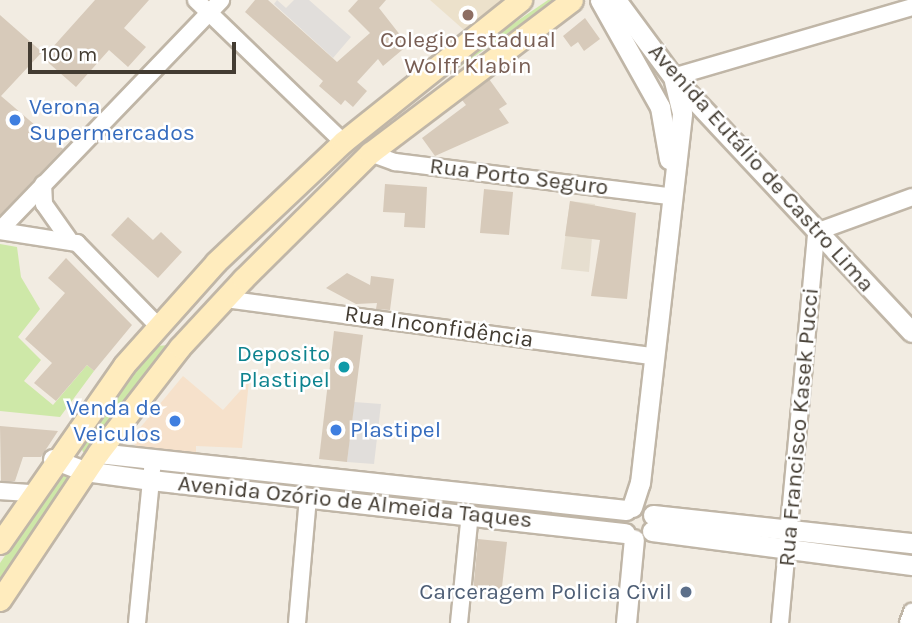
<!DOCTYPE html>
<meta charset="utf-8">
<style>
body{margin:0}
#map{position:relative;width:912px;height:623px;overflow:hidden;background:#f2ece2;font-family:Karla,sans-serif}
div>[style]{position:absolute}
.residential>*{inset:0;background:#e6decf}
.commercial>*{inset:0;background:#f6e1cb}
.education>*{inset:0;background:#ece1cb}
.green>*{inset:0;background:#cee8a8}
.parking>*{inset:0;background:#e1dedb}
.building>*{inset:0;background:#d7caba}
.roads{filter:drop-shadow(2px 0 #c0b6a7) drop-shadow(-2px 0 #c0b6a7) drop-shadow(0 2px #c0b6a7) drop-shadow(0 -2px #c0b6a7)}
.minor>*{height:16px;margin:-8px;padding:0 8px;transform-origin:8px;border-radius:8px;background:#fff}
.tertiary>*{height:19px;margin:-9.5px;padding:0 9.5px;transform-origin:9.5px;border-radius:9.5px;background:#fff}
.secondary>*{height:21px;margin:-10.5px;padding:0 10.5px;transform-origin:10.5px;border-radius:10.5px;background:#ffecbe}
.dots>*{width:19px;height:19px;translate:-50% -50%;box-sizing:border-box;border:4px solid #fff;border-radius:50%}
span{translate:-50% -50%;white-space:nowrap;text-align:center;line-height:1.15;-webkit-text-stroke:5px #fff;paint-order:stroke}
.education-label{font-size:23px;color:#785e54}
.shop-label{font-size:23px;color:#366cbe}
.left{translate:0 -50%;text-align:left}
.right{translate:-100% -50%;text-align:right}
.street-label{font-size:23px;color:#433c32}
.culture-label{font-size:23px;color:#0d838f}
.service-label{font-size:23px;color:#4e5e75}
.scale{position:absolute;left:28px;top:42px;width:208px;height:32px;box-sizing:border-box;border:4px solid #433c32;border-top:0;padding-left:9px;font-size:21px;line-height:24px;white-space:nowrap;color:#433c32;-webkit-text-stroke:5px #fff;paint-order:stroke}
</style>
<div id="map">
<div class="residential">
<i style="clip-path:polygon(570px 201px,595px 204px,589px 272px,561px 269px)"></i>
</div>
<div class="commercial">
<i style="clip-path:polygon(183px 376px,223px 410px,249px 381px,242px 448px,196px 446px,196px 456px,139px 448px,130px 440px)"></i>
</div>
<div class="education">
<i style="clip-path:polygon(430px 0,504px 0,464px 30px)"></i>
</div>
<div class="green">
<i style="clip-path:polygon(548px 0,555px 0,381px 122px,492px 38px)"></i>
<i style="clip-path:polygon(0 244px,17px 247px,21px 277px,40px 309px,18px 337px,41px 360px,24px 381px,53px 405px,87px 365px,94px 371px,60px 417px,0 411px)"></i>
<i style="clip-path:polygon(169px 345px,87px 453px,83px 452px,80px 444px,113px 400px,157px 346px)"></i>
<i style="clip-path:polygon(63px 471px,70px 477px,0 590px,0 563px)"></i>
</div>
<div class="parking">
<i style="clip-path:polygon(277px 0,286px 8px,294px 0,309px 0,351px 37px,333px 58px,274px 4px)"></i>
<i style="clip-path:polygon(354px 402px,381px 404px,374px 464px,347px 462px)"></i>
</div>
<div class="building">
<i style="clip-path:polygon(95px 0,149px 0,124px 28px,146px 47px,128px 67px,109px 50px,76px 87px,43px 58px)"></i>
<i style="clip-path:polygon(255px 0,268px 0,337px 62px,370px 33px,348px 11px,358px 0,386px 0,379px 8px,408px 45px,383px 66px,378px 59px,357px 82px,367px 91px,353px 107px,345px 100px,341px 105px,319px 86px,323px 81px,245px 12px)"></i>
<i style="clip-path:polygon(0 15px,42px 52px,1px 96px,63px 149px,0 215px)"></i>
<i style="clip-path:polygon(585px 18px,600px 39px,584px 51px,578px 42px,571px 47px,563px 36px)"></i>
<i style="clip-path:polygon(489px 79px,507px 104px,499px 109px,509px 123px,435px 156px,422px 138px,466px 105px,462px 100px)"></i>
<i style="clip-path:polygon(385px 184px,427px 187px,425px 228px,404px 227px,405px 213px,383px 212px)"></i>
<i style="clip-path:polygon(484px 189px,513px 192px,509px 235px,480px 233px)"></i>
<i style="clip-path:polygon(570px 201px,636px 213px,627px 299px,591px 296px,600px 240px,565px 236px)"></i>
<i style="clip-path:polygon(128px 217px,153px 240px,161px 232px,182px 252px,158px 278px,111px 235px)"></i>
<i style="clip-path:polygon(66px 258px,132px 325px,94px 371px,87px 365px,56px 401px,34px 383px,52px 363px,25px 339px,65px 293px,48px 278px)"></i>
<i style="clip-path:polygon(347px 273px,370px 285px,371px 276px,394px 279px,390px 310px,376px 309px,377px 303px,356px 304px,326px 288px)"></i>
<i style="clip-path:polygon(334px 331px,363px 335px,347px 462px,319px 459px)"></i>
<i style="clip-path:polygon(0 426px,58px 431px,41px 457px,23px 457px,15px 481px,1px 481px)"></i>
<i style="clip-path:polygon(478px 539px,507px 542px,501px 596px,473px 592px)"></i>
</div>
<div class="roads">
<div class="minor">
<i style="left:196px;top:0;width:204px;rotate:44deg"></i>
<i style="left:673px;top:77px;width:249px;rotate:-16.3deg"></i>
<i style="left:370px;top:153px;width:27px;rotate:20deg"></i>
<i style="left:395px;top:162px;width:276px;rotate:7.1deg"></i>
<i style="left:43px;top:184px;width:20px;rotate:87deg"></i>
<i style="left:44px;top:204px;width:42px;rotate:54.8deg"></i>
<i style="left:0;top:230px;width:319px;rotate:-46.1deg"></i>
<i style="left:0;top:231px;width:78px;rotate:8.9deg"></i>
<i style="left:77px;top:243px;width:116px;rotate:45.7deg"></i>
<i style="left:224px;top:299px;width:434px;rotate:7.6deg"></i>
<i style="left:0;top:491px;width:32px;rotate:4deg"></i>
<i style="left:137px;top:623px;width:165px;rotate:-84.4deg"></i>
<i style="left:297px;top:623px;width:126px;rotate:-85deg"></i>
<i style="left:459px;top:623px;width:111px;rotate:-84.3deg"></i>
<i style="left:780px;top:623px;width:393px;rotate:-84.7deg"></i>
<i style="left:816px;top:232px;width:102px;rotate:-20deg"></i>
<i style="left:908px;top:623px;width:12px;rotate:-70deg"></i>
</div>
<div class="tertiary">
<i style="left:600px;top:0;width:123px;rotate:60.7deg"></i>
<i style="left:660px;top:107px;width:53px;rotate:80.2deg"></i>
<i style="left:616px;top:0;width:96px;rotate:53.5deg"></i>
<i style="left:673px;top:77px;width:349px;rotate:46.9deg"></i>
<i style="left:98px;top:453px;width:531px;rotate:6.16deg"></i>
<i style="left:53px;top:459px;width:34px;rotate:21deg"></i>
<i style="left:85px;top:471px;width:67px;rotate:7.8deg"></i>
<i style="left:151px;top:480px;width:477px;rotate:6.4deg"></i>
<i style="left:632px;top:507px;width:25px;rotate:-72deg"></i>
<i style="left:640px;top:483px;width:372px;rotate:-83.5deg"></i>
<i style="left:682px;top:113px;width:33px;rotate:-104deg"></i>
<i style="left:653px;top:515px;width:261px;rotate:6.2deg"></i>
<i style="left:652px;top:531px;width:262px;rotate:7.5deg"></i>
<i style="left:626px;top:623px;width:84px;rotate:-84.6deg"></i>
</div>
<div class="secondary">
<i style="left:0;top:543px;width:217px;rotate:-55.1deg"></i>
<i style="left:124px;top:365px;width:138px;rotate:-48.2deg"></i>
<i style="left:216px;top:262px;width:175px;rotate:-43.4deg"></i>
<i style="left:343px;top:142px;width:228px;rotate:-38.6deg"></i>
<i style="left:0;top:600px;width:177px;rotate:-56.3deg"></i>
<i style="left:98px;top:453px;width:134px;rotate:-52.3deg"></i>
<i style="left:180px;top:347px;width:93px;rotate:-47.2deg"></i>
<i style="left:243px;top:279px;width:179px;rotate:-44.8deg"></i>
<i style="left:370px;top:153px;width:253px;rotate:-37.1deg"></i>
</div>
</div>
<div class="dots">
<i style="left:468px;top:15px;background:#8d6e63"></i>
<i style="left:15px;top:120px;background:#3f7fe0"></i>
<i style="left:344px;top:367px;background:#0f9aa8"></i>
<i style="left:175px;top:421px;background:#3f7fe0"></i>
<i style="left:336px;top:430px;background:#3f7fe0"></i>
<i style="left:686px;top:592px;background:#5c6f8a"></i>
</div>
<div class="education-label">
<span style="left:468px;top:53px">Colegio Estadual<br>Wolff Klabin</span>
</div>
<div class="shop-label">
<span class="left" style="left:29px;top:120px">Verona<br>Supermercados</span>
<span class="right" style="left:161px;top:421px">Venda de<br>Veiculos</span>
<span class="left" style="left:350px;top:430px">Plastipel</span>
</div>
<div class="street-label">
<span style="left:761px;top:168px;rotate:48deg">Avenida Eutálio de Castro Lima</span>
<span style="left:519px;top:177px;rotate:7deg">Rua Porto Seguro</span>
<span style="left:439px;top:327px;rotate:8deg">Rua Inconfidência</span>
<span style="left:799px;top:427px;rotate:-85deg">Rua Francisco Kasek Pucci</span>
<span style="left:355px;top:502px;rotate:6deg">Avenida Ozório de Almeida Taques</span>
</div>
<div class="culture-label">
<span class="right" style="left:330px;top:367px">Deposito<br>Plastipel</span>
</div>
<div class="service-label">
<span class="right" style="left:672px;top:592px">Carceragem Policia Civil</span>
</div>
<div class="scale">100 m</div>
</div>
